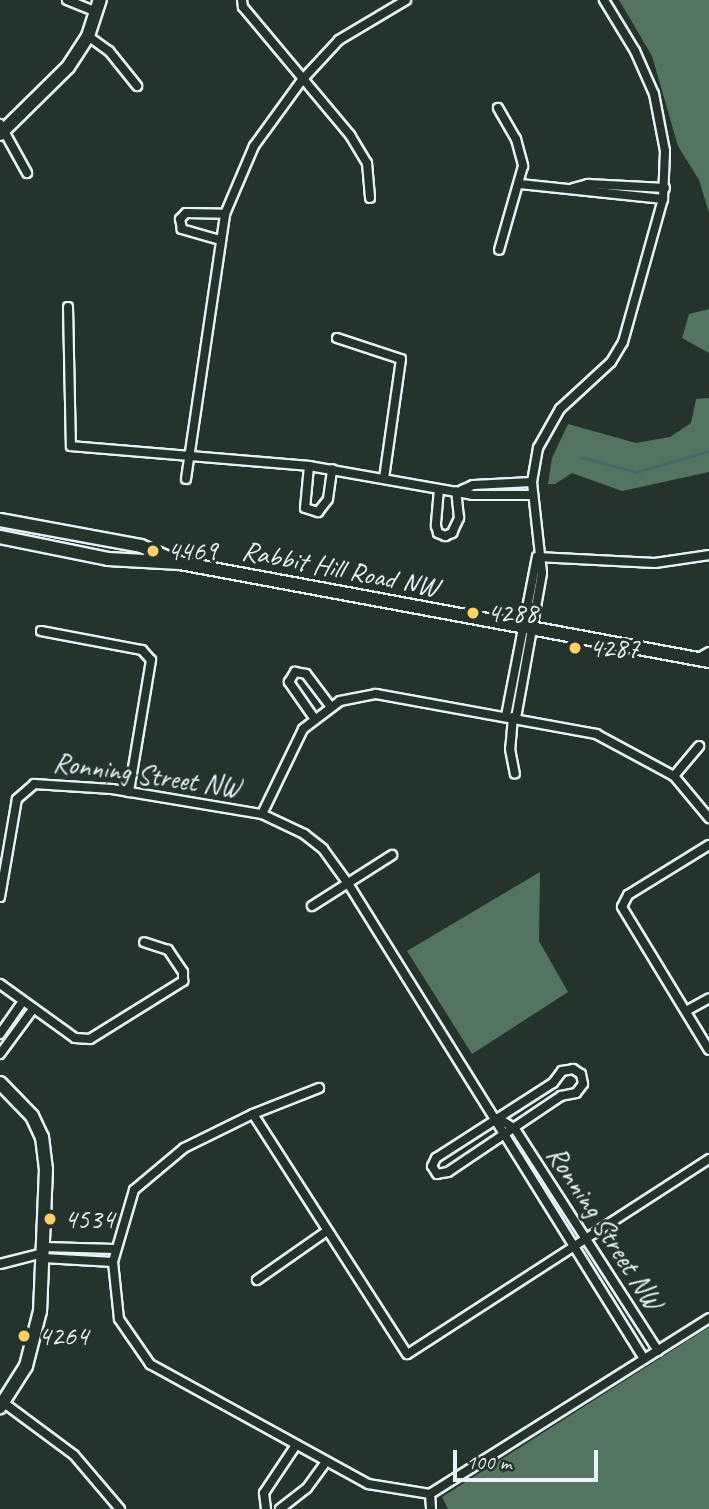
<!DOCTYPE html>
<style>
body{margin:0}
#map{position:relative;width:709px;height:1509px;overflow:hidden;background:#26332d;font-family:Caveat,sans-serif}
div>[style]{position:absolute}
.green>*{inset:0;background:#537560}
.stream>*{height:2.5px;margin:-1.25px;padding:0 1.25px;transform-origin:1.25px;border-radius:1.25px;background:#446967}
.roads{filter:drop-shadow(2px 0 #e8f1f8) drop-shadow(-2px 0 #e8f1f8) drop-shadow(0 2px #e8f1f8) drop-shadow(0 -2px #e8f1f8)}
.street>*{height:8px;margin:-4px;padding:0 4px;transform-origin:4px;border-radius:4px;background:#26332d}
.secondary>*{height:12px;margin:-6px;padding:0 6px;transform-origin:6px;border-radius:6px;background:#26332d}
.dots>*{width:19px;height:19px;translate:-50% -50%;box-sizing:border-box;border:4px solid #26332d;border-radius:50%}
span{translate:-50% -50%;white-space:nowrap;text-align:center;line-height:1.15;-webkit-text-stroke:6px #26332d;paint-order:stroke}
.poi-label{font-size:28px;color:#e8f1f8}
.left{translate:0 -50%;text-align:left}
.street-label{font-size:28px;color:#e8f1f8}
.scale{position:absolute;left:453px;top:1450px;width:145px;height:32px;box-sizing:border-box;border:4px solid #e8f1f8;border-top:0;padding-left:9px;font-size:21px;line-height:24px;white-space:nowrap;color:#e8f1f8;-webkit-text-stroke:5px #26332d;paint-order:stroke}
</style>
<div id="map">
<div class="green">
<i style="clip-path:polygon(619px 0,709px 0,709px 213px,699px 180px,678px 146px,652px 56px)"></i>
<i style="clip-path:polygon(709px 309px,709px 353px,682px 338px,689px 314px)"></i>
<i style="clip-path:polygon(709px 398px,709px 472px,622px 491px,572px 473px,555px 484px,548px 484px,552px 458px,568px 424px,636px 443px,670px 437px,691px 423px,696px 399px)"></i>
<i style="clip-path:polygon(540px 872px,539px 941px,568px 992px,472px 1054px,407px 951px)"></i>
<i style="clip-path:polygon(709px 1327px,709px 1509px,448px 1509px,442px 1497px)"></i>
</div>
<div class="stream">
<i style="left:581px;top:457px;width:57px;rotate:15.3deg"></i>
<i style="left:636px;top:472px;width:76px;rotate:-16deg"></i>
</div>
<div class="roads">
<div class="street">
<i style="left:67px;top:0;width:32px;rotate:22deg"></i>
<i style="left:242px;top:0;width:7px;rotate:82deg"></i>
<i style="left:243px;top:7px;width:167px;rotate:50.1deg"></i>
<i style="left:350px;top:135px;width:33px;rotate:59deg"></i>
<i style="left:367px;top:163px;width:35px;rotate:85deg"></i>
<i style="left:88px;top:36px;width:26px;rotate:36deg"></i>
<i style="left:109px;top:51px;width:45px;rotate:51.3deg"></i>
<i style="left:498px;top:108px;width:36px;rotate:60deg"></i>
<i style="left:516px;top:139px;width:28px;rotate:75deg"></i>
<i style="left:523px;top:166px;width:87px;rotate:105.9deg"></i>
<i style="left:0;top:124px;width:56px;rotate:61.1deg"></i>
<i style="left:520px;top:184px;width:144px;rotate:6deg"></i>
<i style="left:573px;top:188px;width:16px;rotate:-15deg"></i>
<i style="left:588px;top:184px;width:77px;rotate:3deg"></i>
<i style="left:220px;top:240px;width:40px;rotate:-164deg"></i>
<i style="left:182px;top:229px;width:10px;rotate:-101deg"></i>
<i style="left:180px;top:219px;width:8px;rotate:-45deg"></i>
<i style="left:186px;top:213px;width:39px;rotate:1deg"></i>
<i style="left:68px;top:307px;width:139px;rotate:88.8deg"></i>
<i style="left:71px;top:446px;width:239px;rotate:4.8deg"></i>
<i style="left:309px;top:466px;width:167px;rotate:10deg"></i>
<i style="left:473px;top:495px;width:60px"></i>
<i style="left:337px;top:338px;width:67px;rotate:18.2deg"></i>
<i style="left:401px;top:359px;width:121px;rotate:98.1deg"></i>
<i style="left:309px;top:466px;width:42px;rotate:95.4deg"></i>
<i style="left:305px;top:508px;width:14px;rotate:17deg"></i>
<i style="left:318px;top:512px;width:16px;rotate:-52deg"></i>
<i style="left:328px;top:499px;width:30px;rotate:-82deg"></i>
<i style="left:186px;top:479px;width:268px;rotate:-81.6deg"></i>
<i style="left:225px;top:214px;width:74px;rotate:-66.9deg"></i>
<i style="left:254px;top:146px;width:82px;rotate:-54deg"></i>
<i style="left:302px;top:80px;width:54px;rotate:-47.2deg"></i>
<i style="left:339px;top:40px;width:78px;rotate:-30.8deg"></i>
<i style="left:439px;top:489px;width:37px;rotate:95deg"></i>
<i style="left:436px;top:526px;width:7px;rotate:74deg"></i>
<i style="left:438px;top:533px;width:8px;rotate:23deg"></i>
<i style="left:445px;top:536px;width:8px;rotate:-23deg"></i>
<i style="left:452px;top:533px;width:17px;rotate:-65deg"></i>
<i style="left:459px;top:518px;width:27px;rotate:-96deg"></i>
<i style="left:462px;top:490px;width:12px;rotate:-24deg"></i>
<i style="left:473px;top:485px;width:59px;rotate:-2.9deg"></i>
<i style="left:537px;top:557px;width:118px;rotate:2.9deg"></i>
<i style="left:655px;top:563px;width:55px;rotate:-8.4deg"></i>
<i style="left:41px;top:631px;width:103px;rotate:10.7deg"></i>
<i style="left:142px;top:650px;width:13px;rotate:48deg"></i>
<i style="left:151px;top:660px;width:134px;rotate:99.5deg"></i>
<i style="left:697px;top:659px;width:14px;rotate:-30deg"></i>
<i style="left:506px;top:716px;width:162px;rotate:-79deg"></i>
<i style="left:513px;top:717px;width:32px;rotate:95deg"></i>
<i style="left:510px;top:749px;width:25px;rotate:79deg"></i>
<i style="left:314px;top:718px;width:44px;rotate:-124.8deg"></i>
<i style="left:289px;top:682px;width:12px;rotate:-59deg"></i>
<i style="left:295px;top:672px;width:11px;rotate:10deg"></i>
<i style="left:306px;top:674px;width:40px;rotate:53deg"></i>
<i style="left:516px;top:718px;width:147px;rotate:-79.8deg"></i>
<i style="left:542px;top:573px;width:92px;rotate:-96.3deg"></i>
<i style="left:532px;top:482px;width:35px;rotate:-80deg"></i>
<i style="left:538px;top:448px;width:45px;rotate:-60.6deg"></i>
<i style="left:560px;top:409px;width:69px;rotate:-42.7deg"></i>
<i style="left:611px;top:362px;width:23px;rotate:-59deg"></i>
<i style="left:623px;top:342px;width:148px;rotate:-74.4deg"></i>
<i style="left:663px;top:199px;width:48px;rotate:-87.6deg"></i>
<i style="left:665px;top:151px;width:58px;rotate:-100.9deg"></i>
<i style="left:654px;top:94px;width:47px;rotate:-113.8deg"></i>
<i style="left:635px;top:51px;width:60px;rotate:-121.3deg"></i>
<i style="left:674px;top:776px;width:39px;rotate:-50deg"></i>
<i style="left:262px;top:814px;width:94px;rotate:-64.2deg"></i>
<i style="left:303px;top:729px;width:46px;rotate:-37.1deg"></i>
<i style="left:340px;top:701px;width:37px;rotate:-11deg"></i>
<i style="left:376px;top:694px;width:224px;rotate:10.3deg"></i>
<i style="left:596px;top:734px;width:89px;rotate:28.3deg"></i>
<i style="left:674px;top:776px;width:55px;rotate:50.2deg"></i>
<i style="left:709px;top:845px;width:95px;rotate:148.3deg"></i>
<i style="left:628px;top:895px;width:13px;rotate:117deg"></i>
<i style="left:622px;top:907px;width:167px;rotate:58.7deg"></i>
<i style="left:0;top:897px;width:99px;rotate:-80.2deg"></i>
<i style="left:17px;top:799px;width:23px;rotate:-41deg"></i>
<i style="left:34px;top:784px;width:78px;rotate:3.7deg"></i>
<i style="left:112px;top:789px;width:152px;rotate:9.5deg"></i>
<i style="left:262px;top:814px;width:47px;rotate:25.5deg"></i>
<i style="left:304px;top:834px;width:24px;rotate:38deg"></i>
<i style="left:323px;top:849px;width:44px;rotate:54.2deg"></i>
<i style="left:349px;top:885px;width:558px;rotate:58.1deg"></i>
<i style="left:312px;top:906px;width:95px;rotate:-32.5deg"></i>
<i style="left:0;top:984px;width:92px;rotate:35.8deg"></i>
<i style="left:75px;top:1038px;width:15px;rotate:4deg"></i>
<i style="left:90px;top:1039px;width:110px;rotate:-31.9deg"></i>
<i style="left:183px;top:981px;width:9px;rotate:-90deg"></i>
<i style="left:183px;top:972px;width:27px;rotate:-124deg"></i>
<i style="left:168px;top:950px;width:25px;rotate:-162deg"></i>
<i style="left:686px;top:1011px;width:26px;rotate:-29deg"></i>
<i style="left:0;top:1034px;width:40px;rotate:-55.1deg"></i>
<i style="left:0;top:1054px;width:56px;rotate:-53.7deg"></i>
<i style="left:573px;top:1069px;width:9px;rotate:32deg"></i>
<i style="left:581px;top:1074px;width:10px;rotate:79deg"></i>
<i style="left:583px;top:1084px;width:11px;rotate:128deg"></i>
<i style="left:576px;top:1093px;width:15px;rotate:169deg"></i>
<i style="left:561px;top:1096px;width:136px;rotate:146.1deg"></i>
<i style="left:448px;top:1172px;width:11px;rotate:170deg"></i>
<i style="left:437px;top:1174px;width:9px;rotate:-122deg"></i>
<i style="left:432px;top:1166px;width:9px;rotate:-63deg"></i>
<i style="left:436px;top:1158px;width:139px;rotate:-32.7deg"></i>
<i style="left:553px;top:1083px;width:15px;rotate:-53deg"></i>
<i style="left:562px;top:1071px;width:11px;rotate:-10deg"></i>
<i style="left:253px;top:1114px;width:71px;rotate:-21.5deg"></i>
<i style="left:498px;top:1118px;width:20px;rotate:33deg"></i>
<i style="left:515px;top:1129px;width:264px;rotate:57.2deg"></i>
<i style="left:709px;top:1159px;width:359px;rotate:147.1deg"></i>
<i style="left:407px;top:1354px;width:285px;rotate:-122.7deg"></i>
<i style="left:253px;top:1114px;width:77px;rotate:153.8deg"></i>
<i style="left:184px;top:1148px;width:65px;rotate:140deg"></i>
<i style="left:134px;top:1190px;width:75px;rotate:106.3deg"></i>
<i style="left:113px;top:1262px;width:57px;rotate:84deg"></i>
<i style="left:119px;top:1319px;width:55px;rotate:55.4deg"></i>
<i style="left:150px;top:1364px;width:249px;rotate:28.8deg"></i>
<i style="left:368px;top:1484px;width:63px;rotate:9.2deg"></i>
<i style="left:430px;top:1494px;width:330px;rotate:-32.2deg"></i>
<i style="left:43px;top:1247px;width:72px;rotate:1.6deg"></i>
<i style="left:43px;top:1258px;width:70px;rotate:3.3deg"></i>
<i style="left:0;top:1264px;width:44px;rotate:-14.3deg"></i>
<i style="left:257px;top:1280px;width:85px;rotate:-35deg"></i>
<i style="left:4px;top:1403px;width:87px;rotate:36.6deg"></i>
<i style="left:74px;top:1455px;width:71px;rotate:49.6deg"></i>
<i style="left:430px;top:1494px;width:15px;rotate:86deg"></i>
<i style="left:266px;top:1509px;width:16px;rotate:-97deg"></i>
<i style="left:264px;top:1493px;width:58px;rotate:-56.3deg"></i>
<i style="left:280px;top:1509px;width:34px;rotate:-38deg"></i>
<i style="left:307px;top:1488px;width:31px;rotate:-54deg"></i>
</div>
<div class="secondary">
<i style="left:0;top:134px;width:95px;rotate:-44.6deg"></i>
<i style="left:68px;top:67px;width:37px;rotate:-57deg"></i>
<i style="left:88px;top:36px;width:38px;rotate:-72deg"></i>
<i style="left:0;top:520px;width:143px;rotate:10.4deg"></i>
<i style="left:141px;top:546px;width:43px;rotate:23.6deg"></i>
<i style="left:0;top:537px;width:110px;rotate:11.5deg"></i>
<i style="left:108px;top:559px;width:72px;rotate:3.2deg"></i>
<i style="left:180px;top:563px;width:538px;rotate:10.5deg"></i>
<i style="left:0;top:1083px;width:46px;rotate:45.9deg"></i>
<i style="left:32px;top:1116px;width:23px;rotate:65deg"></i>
<i style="left:42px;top:1137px;width:32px;rotate:83deg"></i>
<i style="left:46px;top:1169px;width:142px;rotate:92.4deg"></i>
<i style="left:40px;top:1311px;width:57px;rotate:104.3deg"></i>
<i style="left:26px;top:1366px;width:49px;rotate:122.4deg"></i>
</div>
</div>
<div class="dots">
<i style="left:153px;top:551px;background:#ffd166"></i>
<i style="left:473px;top:613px;background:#ffd166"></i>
<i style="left:575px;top:648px;background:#ffd166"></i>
<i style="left:50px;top:1219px;background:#ffd166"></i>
<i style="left:24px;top:1336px;background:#ffd166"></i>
</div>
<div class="poi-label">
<span class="left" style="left:167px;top:551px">4469</span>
<span class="left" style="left:487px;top:613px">4288</span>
<span class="left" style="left:589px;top:648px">4287</span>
<span class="left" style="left:64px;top:1219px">4534</span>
<span class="left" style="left:38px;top:1336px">4264</span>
</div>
<div class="street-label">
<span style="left:340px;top:569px;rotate:11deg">Rabbit Hill Road NW</span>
<span style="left:147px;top:775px;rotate:8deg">Ronning Street NW</span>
<span style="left:605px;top:1228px;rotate:57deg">Ronning Street NW</span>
</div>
<div class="scale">100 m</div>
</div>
